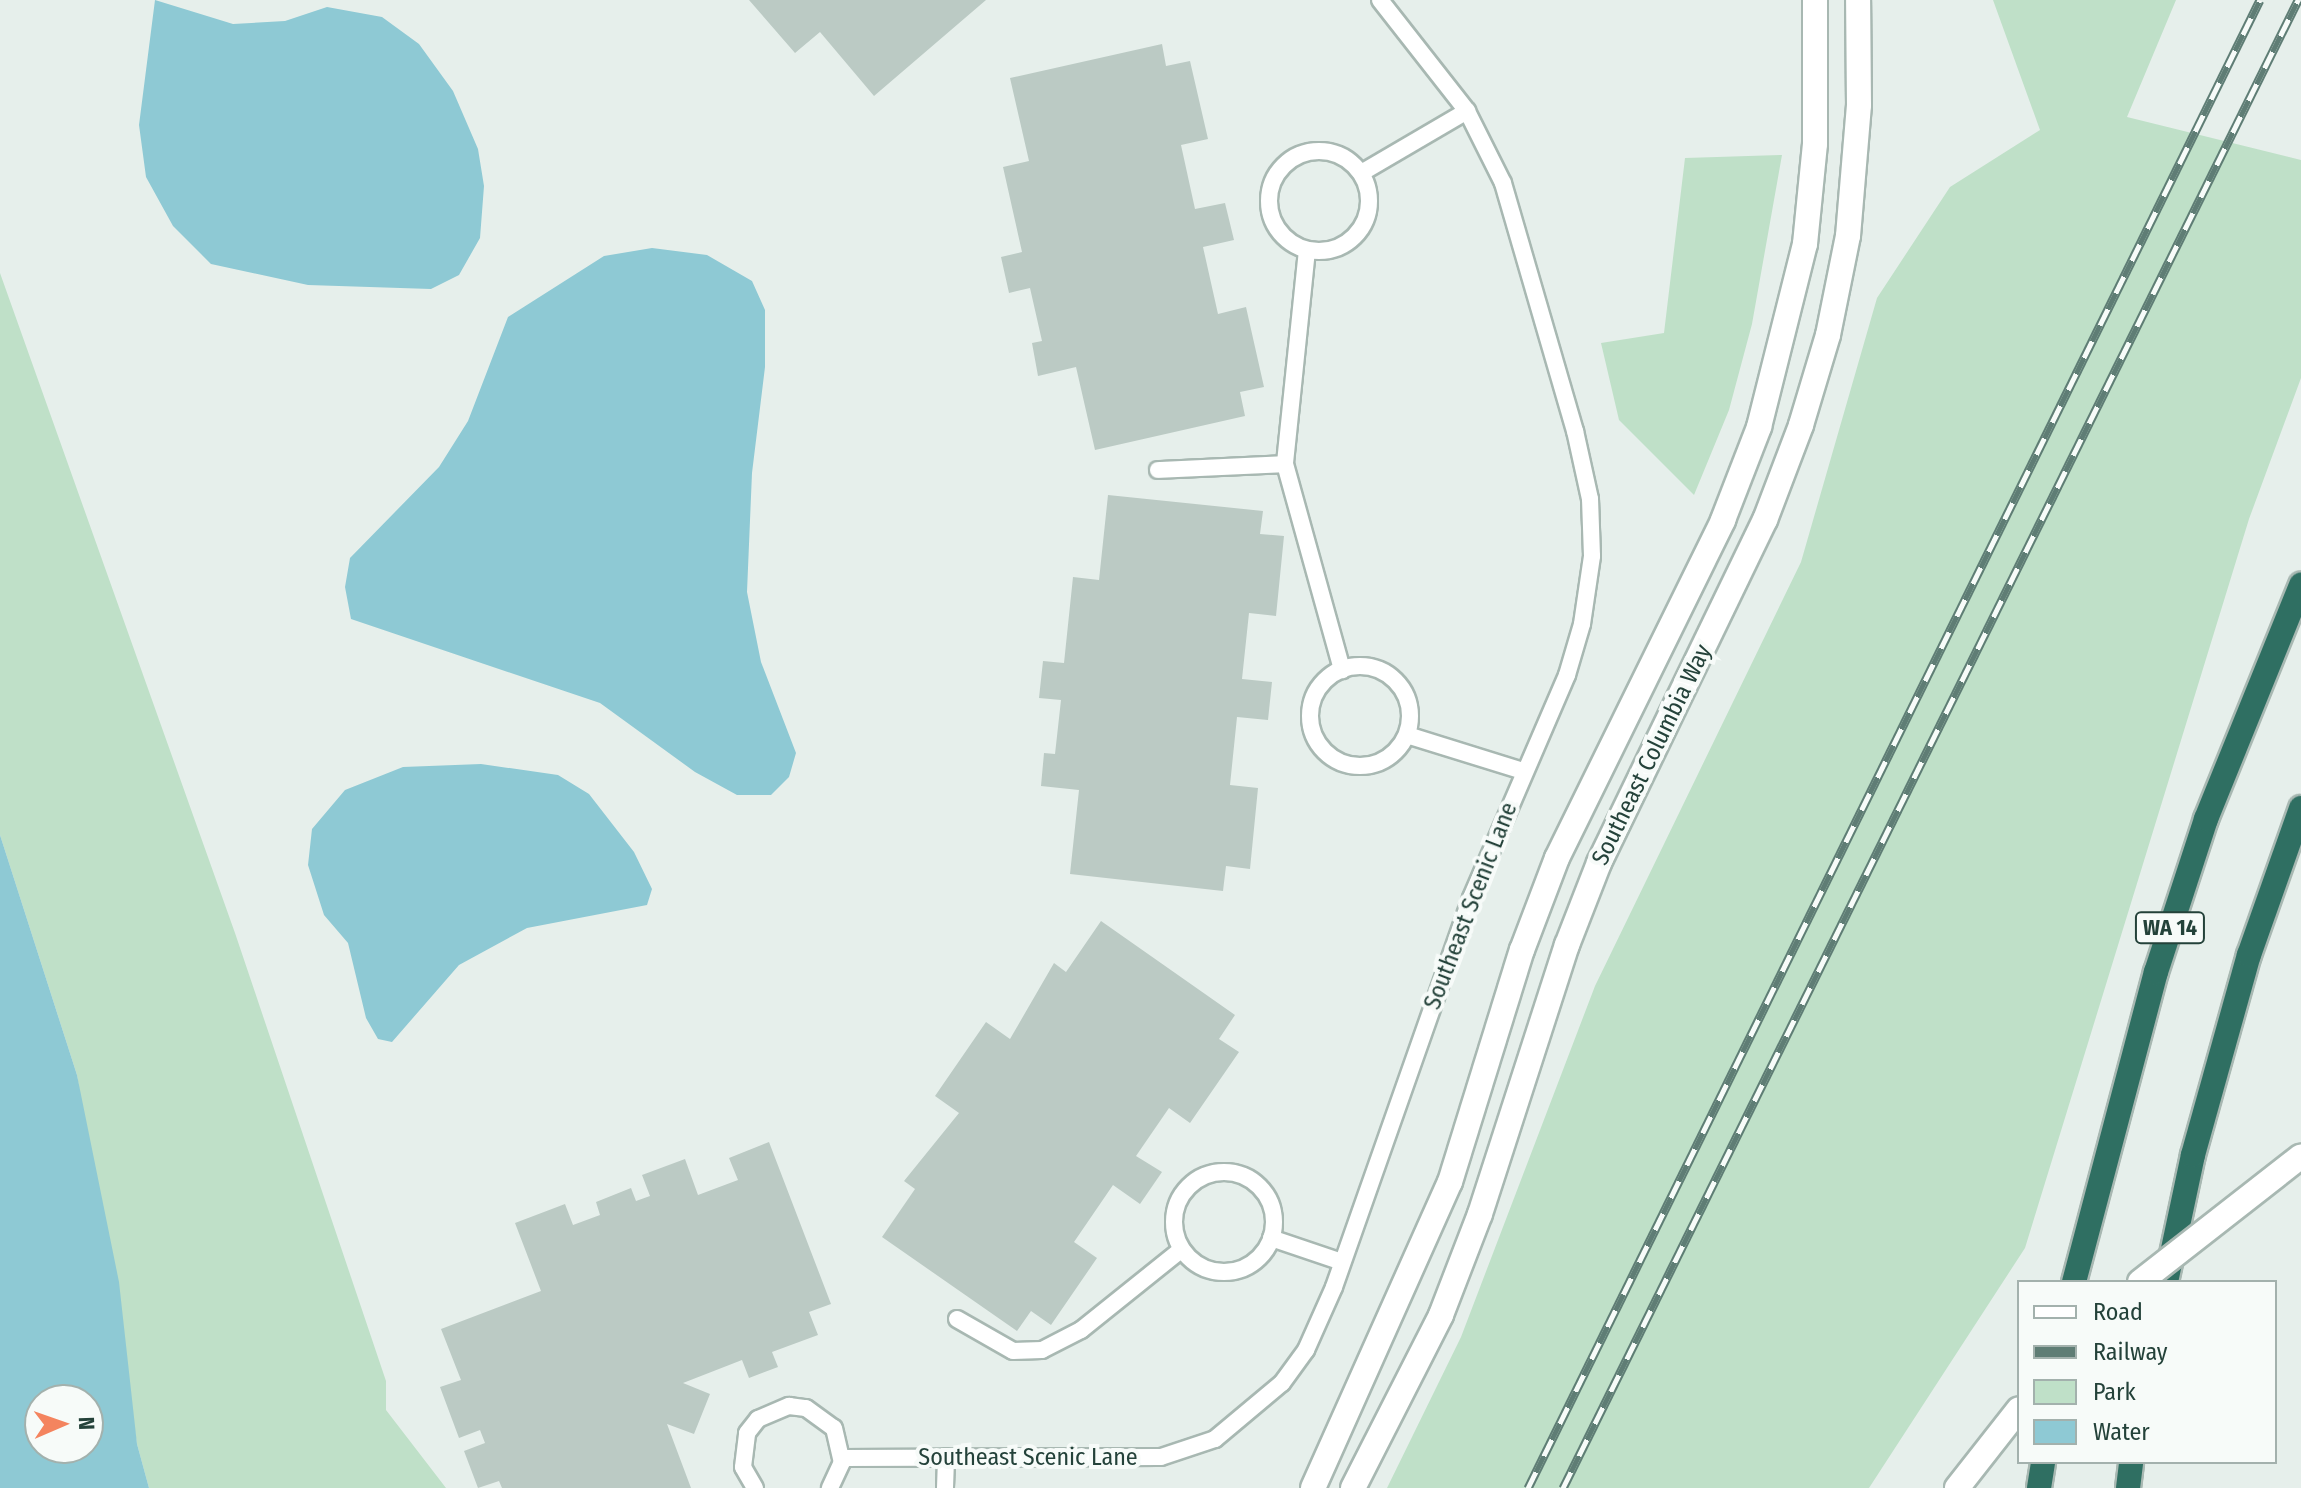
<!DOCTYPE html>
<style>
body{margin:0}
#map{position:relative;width:2301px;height:1488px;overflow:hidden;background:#e6efeb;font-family:"Fira Sans Condensed",sans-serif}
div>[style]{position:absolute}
.green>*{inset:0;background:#bfe0c8}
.water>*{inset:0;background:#8ec9d4}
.building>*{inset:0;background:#bbcac4}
.roads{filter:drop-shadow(2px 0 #a8b8b2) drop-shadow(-2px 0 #a8b8b2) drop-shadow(0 2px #a8b8b2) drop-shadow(0 -2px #a8b8b2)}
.service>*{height:16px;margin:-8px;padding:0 8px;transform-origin:8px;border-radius:8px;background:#fff}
.service>.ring{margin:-8px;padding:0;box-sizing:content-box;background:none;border:16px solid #fff;border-radius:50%}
.tertiary>*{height:24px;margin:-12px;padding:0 12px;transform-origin:12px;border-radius:12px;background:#fff}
.motorway>*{height:24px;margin:-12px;padding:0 12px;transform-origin:12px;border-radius:12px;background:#2f6f62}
.rail>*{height:9px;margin-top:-4.5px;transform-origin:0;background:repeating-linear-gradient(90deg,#f7fbf9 0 18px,#5f7d75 0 36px);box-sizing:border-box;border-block:2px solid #5f7d75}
.bridges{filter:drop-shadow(2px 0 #a8b8b2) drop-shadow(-2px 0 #a8b8b2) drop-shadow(0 2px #a8b8b2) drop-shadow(0 -2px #a8b8b2)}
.tertiary-bridge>*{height:24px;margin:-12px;padding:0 12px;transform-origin:12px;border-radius:12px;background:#fff}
span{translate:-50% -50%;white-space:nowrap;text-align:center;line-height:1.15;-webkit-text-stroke:8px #f7fbf9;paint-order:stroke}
.shield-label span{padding:2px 6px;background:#f7fbf9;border:2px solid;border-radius:6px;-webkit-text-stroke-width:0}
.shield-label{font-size:22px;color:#24423a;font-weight:700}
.street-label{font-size:24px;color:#24423a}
.legend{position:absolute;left:2017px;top:1280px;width:260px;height:184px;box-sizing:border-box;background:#f7fbf9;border:2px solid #a3b1ad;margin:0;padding:10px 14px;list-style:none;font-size:24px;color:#24423a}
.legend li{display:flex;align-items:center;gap:16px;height:40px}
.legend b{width:40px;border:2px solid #a3b1ad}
.north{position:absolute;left:24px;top:1384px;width:80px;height:80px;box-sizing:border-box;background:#f7fbf9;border:2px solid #a3b1ad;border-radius:50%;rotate:88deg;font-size:22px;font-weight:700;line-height:32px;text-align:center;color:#24423a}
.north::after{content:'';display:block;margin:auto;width:28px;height:36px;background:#f4845f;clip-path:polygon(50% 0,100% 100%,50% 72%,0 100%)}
</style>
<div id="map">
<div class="green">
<i style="clip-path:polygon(1993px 0,2176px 0,2127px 117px,2301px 160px,2301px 378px,2249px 519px,2025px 1248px,1869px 1488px,1387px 1488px,1461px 1337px,1595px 986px,1801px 562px,1877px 298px,1950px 187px,2040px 130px)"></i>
<i style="clip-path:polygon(1782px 155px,1752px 324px,1729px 410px,1694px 495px,1619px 420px,1601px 343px,1664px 333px,1685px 158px)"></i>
<i style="clip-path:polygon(0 273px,235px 933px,386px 1381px,386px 1410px,446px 1488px,149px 1488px,137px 1444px,77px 1075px,0 835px)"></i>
</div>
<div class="water">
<i style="clip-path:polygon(155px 0,233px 24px,285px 21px,327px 7px,382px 17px,419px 44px,453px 91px,478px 149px,484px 186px,480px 238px,459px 275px,431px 289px,308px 285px,211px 264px,173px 226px,146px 177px,139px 125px)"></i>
<i style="clip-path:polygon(652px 248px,707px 255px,752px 281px,765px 310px,765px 367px,752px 473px,747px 592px,761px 662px,796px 753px,789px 777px,771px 795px,737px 795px,695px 772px,600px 703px,351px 619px,345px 587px,350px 558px,439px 467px,468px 421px,508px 317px,604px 256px)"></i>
<i style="clip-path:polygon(481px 764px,558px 775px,589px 794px,634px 852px,652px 889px,647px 905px,527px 928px,459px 965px,392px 1042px,378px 1039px,366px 1018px,348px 943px,324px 915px,308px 865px,312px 829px,345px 790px,403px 767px)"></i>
<i style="clip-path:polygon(evenodd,0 835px,77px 1075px,119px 1282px,137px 1444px,149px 1488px,0 1488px,0 835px,88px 1400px,88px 1448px,40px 1448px,40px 1400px,88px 1400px)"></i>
</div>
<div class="building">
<i style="clip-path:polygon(749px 0,986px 0,874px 96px,820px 32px,795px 53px)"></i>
<i style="clip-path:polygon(1162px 44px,1166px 66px,1190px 61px,1208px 139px,1181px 145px,1195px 209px,1225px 203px,1234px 240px,1203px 247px,1218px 314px,1246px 307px,1264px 387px,1240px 392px,1245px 416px,1095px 450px,1076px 367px,1038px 376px,1032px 343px,1042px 341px,1030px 288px,1009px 293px,1001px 257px,1022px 252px,1003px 167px,1029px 161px,1010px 78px)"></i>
<i style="clip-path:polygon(1108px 495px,1263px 511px,1260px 534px,1284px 536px,1276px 616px,1249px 613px,1242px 679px,1272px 682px,1268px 720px,1237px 717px,1230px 785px,1258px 788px,1250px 869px,1226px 866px,1223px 891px,1070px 874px,1079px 790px,1041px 786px,1044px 753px,1055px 754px,1061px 700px,1039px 698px,1043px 661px,1064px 663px,1073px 577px,1099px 580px)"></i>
<i style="clip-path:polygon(1101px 921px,1235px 1015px,1219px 1039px,1239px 1052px,1190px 1123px,1169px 1108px,1136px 1156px,1162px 1172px,1140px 1204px,1113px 1185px,1074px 1242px,1097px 1258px,1051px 1325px,1031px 1311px,1017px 1331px,882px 1237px,915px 1189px,904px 1181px,959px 1113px,935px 1096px,986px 1022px,1010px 1039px,1054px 963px,1066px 972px)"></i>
<i style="clip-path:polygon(769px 1142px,831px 1304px,809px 1312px,818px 1335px,772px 1352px,778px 1367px,749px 1378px,742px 1360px,683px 1383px,710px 1394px,694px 1434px,667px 1424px,691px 1488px,502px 1488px,499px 1481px,478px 1488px,464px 1451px,485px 1443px,480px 1430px,459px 1438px,440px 1387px,461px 1380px,441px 1329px,541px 1291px,515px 1223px,565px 1204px,573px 1225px,600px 1215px,596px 1202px,631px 1188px,636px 1201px,650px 1196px,642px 1175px,685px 1159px,698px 1195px,738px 1180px,729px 1158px)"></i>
</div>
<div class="roads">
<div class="service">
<i class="ring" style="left:1269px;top:151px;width:84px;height:84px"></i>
<i style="left:1361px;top:173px;width:123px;rotate:-30.3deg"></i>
<i style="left:1307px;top:250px;width:215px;rotate:95.9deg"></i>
<i style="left:1285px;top:464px;width:214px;rotate:74.5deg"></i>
<i style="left:1158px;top:470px;width:127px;rotate:-2.7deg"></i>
<i class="ring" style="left:1310px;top:666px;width:84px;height:84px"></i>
<i style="left:1407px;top:735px;width:121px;rotate:17.2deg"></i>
<i class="ring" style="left:1174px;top:1172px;width:84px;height:84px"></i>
<i style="left:1271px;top:1238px;width:75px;rotate:18.7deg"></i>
<i style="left:957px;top:1319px;width:64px;rotate:29.7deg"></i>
<i style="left:1013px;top:1351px;width:29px;rotate:-2deg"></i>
<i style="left:1042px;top:1350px;width:44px;rotate:-27.1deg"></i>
<i style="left:1081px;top:1330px;width:129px;rotate:-38.7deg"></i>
<i style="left:842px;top:1458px;width:319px;rotate:-0.2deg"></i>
<i style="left:1161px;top:1457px;width:57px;rotate:-18.4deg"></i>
<i style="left:1215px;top:1439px;width:87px;rotate:-39.9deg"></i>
<i style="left:1282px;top:1383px;width:41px;rotate:-54deg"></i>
<i style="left:1306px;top:1350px;width:69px;rotate:-66deg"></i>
<i style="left:1334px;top:1287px;width:412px;rotate:-70.6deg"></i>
<i style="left:1471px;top:898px;width:243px;rotate:-66.7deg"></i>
<i style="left:1567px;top:675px;width:53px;rotate:-73.6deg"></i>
<i style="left:1582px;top:624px;width:69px;rotate:-81.6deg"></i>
<i style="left:1592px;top:556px;width:57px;rotate:-92deg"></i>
<i style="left:1590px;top:499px;width:70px;rotate:-102.4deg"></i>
<i style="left:1575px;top:431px;width:258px;rotate:-106.2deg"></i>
<i style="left:1503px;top:183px;width:80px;rotate:-116.6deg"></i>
<i style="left:1467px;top:111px;width:141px;rotate:-128.1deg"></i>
<i style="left:755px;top:1488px;width:24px;rotate:-120deg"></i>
<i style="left:743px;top:1467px;width:34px;rotate:-83deg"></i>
<i style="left:747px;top:1433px;width:18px;rotate:-52deg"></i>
<i style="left:758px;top:1419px;width:34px;rotate:-23deg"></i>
<i style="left:789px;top:1406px;width:17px;rotate:7deg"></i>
<i style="left:806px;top:1408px;width:34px;rotate:36deg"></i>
<i style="left:834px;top:1428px;width:35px;rotate:77deg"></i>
<i style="left:842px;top:1462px;width:29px;rotate:115deg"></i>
<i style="left:945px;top:1488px;width:31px;rotate:-88deg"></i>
</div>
<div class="tertiary">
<i style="left:1313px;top:1488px;width:335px;rotate:-65.9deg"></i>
<i style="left:1450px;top:1182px;width:243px;rotate:-72.8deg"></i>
<i style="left:1522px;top:950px;width:98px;rotate:-69.2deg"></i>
<i style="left:1557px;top:858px;width:377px;rotate:-63.8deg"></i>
<i style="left:1723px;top:520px;width:100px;rotate:-68.8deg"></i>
<i style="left:1759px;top:427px;width:189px;rotate:-75.9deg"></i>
<i style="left:1805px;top:244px;width:100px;rotate:-84.3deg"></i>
<i style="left:1815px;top:144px;width:144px;rotate:-90deg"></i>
<i style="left:1353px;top:1488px;width:194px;rotate:-63deg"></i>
<i style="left:1441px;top:1315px;width:108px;rotate:-68.9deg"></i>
<i style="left:1480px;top:1214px;width:283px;rotate:-72.1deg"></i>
<i style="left:1567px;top:945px;width:88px;rotate:-68.7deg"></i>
<i style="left:1599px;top:863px;width:381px;rotate:-64.2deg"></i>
<i style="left:1765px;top:520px;width:102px;rotate:-69.2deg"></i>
<i style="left:1801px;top:425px;width:94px;rotate:-73.3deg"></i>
<i style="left:1828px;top:335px;width:101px;rotate:-78.6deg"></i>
<i style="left:1848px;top:236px;width:131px;rotate:-85.2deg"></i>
<i style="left:1859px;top:105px;width:105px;rotate:-90.5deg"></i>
<i style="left:1957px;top:1488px;width:100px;rotate:-51.9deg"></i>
</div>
<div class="motorway">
<i style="left:2074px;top:1282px;width:321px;rotate:-75.2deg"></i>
<i style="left:2156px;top:972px;width:161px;rotate:-71.9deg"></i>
<i style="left:2206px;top:819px;width:253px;rotate:-67.9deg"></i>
<i style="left:2166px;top:1282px;width:130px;rotate:-78deg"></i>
<i style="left:2193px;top:1155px;width:208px;rotate:-74.4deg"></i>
<i style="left:2249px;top:955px;width:156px;rotate:-70.5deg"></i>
<i style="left:2039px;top:1488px;width:26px;rotate:-81deg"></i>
<i style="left:2128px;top:1488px;width:26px;rotate:-83deg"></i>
</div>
</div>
<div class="rail">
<i style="left:1528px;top:1488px;width:1658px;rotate:-63.81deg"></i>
<i style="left:1563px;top:1488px;width:1660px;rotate:-63.71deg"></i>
</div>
<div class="bridges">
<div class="tertiary-bridge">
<i style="left:2140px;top:1282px;width:204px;rotate:-38deg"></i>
</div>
</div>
<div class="shield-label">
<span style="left:2170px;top:928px">WA 14</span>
</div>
<div class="street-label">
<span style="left:1652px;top:755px;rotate:-64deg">Southeast Columbia Way</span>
<span style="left:1471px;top:906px;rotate:-69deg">Southeast Scenic Lane</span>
<span style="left:1028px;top:1458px">Southeast Scenic Lane</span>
</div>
<ul class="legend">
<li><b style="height:10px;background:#fff"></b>Road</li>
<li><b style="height:10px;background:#5f7d75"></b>Railway</li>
<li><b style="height:22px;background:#bfe0c8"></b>Park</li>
<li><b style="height:22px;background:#8ec9d4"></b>Water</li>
</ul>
<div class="north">N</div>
</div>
